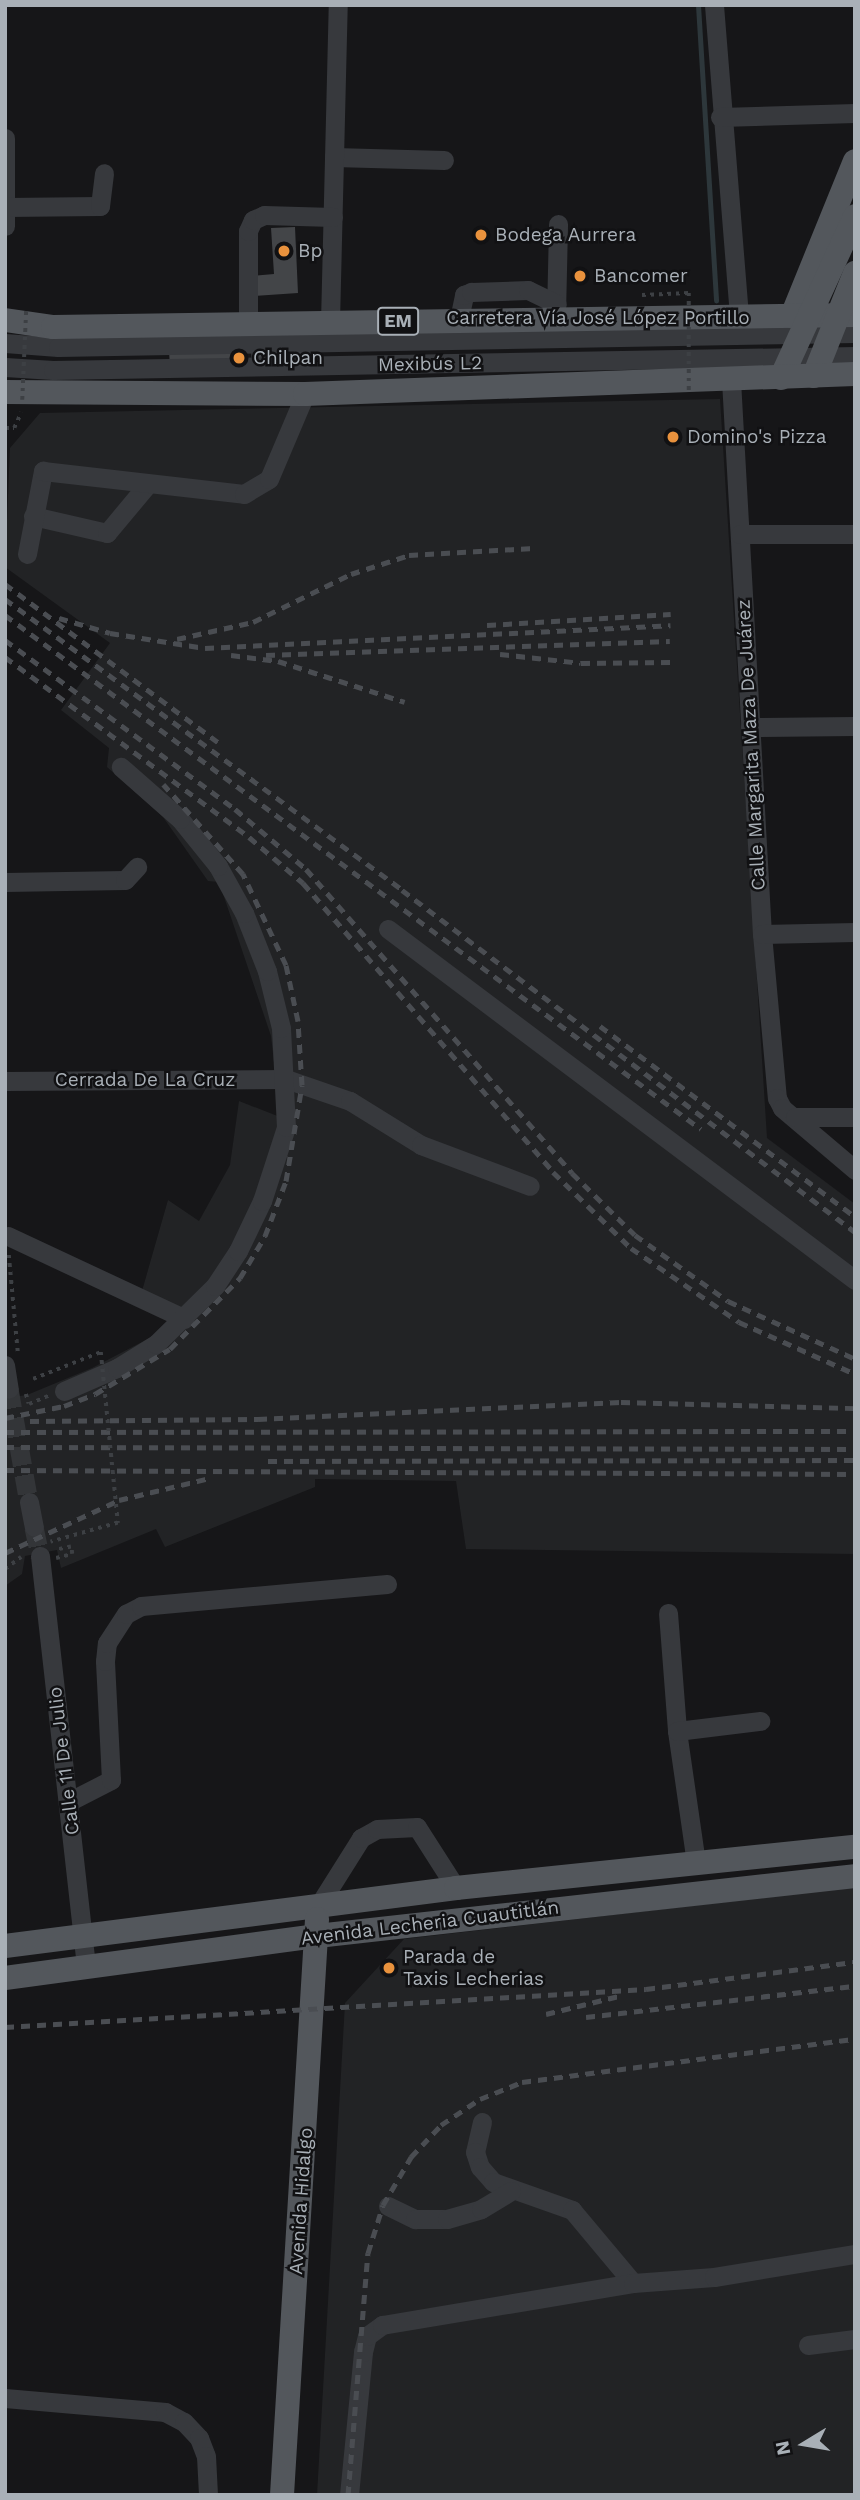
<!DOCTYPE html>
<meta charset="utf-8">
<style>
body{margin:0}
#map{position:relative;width:860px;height:2500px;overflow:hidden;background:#161618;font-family:"Work Sans",sans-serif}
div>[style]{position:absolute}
.built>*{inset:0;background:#222325}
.stream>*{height:5px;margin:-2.5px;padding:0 2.5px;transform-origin:2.5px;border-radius:2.5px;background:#2d373b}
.building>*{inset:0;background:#434548}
.minor-tunnel>*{height:19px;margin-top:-9.5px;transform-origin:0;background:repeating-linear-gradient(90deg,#333538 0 19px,transparent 0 29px)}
.path>*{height:3.5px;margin-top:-1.75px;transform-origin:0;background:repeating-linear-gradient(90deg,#3d4044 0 3.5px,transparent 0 8.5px)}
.minor>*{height:19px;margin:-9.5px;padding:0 9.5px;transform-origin:9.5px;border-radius:9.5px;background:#37393d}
.major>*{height:24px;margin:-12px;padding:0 12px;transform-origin:12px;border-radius:12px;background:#53575c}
.rail>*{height:5px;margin-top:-2.5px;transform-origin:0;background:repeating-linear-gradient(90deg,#4a4d52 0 9px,transparent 0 16px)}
.path-bridge>*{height:3.5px;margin-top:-1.75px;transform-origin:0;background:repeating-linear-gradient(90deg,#3d4044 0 3.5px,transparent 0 8.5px)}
.dots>*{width:19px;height:19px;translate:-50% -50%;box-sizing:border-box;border:4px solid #111113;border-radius:50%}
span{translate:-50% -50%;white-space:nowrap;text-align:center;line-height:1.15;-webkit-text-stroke:5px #111113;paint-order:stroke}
.shield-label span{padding:2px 5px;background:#111113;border:2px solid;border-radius:5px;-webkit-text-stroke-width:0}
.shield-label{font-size:18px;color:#a9b0b7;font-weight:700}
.poi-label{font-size:19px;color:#a9b0b7}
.left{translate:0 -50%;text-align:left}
.street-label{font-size:19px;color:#a9b0b7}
.frame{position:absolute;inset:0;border:7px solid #a9b0b7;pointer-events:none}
.north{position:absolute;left:769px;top:2409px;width:70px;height:70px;-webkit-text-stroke:5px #111113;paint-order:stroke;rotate:259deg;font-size:19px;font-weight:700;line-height:28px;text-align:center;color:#a9b0b7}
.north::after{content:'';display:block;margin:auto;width:24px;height:32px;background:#a9b0b7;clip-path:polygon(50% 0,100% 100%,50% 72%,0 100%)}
</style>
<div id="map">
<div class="built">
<i style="clip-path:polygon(720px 399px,767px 1138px,855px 1204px,855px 1554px,466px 1549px,456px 1481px,315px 1479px,315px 1487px,165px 1547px,156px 1529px,61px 1568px,57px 1550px,25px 1556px,22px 1574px,5px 1586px,5px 1398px,27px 1395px,92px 1368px,163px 1331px,180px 1309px,142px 1291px,168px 1200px,199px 1221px,230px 1165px,239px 1101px,280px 1117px,271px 1036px,219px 882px,208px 881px,163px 817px,107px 767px,109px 748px,61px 710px,110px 643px,5px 567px,10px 448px,40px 413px)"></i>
<i style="clip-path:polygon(855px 1887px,855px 2495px,317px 2495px,345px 2003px,404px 1939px)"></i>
</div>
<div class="stream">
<i style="left:698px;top:5px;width:296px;rotate:86.5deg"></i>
</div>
<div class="building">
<i style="clip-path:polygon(295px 227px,298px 293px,254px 296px,252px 276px,274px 274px,271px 228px)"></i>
<i style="clip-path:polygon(317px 346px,317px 363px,252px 365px,251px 348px)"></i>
<i style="clip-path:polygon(235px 348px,235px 366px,170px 368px,169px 350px)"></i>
</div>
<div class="minor-tunnel">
<i style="left:9px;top:1389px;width:115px;rotate:80deg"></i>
<i style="left:34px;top:1527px;width:30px;rotate:78deg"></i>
</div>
<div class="path">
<i style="left:642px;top:295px;width:47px;rotate:-2.4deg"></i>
<i style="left:5px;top:428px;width:9px"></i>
<i style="left:14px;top:428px;width:17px;rotate:-65deg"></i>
<i style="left:9px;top:1255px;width:97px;rotate:84.7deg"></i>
<i style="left:26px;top:1394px;width:10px;rotate:73deg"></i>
<i style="left:29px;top:1404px;width:21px;rotate:-23deg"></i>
<i style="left:56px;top:1558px;width:16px;rotate:-14deg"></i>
<i style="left:72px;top:1554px;width:7px;rotate:-98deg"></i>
<i style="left:71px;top:1547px;width:14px;rotate:168deg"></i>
<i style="left:5px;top:1569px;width:20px;rotate:-37deg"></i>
</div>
<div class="minor">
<i style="left:714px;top:5px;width:314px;rotate:85.4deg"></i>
<i style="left:720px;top:117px;width:135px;rotate:-1.7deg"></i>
<i style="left:5px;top:138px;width:88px;rotate:90deg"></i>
<i style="left:334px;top:157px;width:110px;rotate:1.6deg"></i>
<i style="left:6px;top:207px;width:94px;rotate:-0.6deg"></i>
<i style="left:100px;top:206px;width:33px;rotate:-83deg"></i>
<i style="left:556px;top:314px;width:90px;rotate:-88.7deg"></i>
<i style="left:459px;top:319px;width:25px;rotate:-78deg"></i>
<i style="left:464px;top:295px;width:8px;rotate:-23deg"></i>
<i style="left:471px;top:292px;width:57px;rotate:-2deg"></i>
<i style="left:528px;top:290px;width:32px;rotate:26deg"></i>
<i style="left:330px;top:322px;width:317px;rotate:-88.6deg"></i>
<i style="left:248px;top:324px;width:93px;rotate:-90deg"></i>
<i style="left:248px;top:231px;width:12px;rotate:-66deg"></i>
<i style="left:253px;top:220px;width:12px;rotate:-24deg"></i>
<i style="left:264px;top:215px;width:69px;rotate:1.7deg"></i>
<i style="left:5px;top:343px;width:53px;rotate:4.3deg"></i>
<i style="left:58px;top:347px;width:797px;rotate:-1.01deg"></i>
<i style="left:5px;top:367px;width:48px;rotate:3.6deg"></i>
<i style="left:53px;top:370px;width:802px;rotate:-1deg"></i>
<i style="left:731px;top:380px;width:555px;rotate:86.8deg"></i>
<i style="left:762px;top:934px;width:165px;rotate:84.8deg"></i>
<i style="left:777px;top:1098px;width:11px;rotate:63deg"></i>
<i style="left:782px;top:1108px;width:96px;rotate:40.3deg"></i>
<i style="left:33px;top:516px;width:76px;rotate:12.9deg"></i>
<i style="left:107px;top:533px;width:62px;rotate:-50.2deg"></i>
<i style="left:740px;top:534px;width:115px"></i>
<i style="left:27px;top:554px;width:85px;rotate:-79.1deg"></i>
<i style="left:43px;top:471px;width:202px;rotate:6.5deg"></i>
<i style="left:244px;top:494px;width:29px;rotate:-31deg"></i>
<i style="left:269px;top:479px;width:92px;rotate:-67deg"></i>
<i style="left:750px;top:727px;width:105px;rotate:-0.5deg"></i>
<i style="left:5px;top:882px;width:120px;rotate:-1deg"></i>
<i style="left:125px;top:880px;width:18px;rotate:-47deg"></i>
<i style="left:388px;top:929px;width:584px;rotate:36.93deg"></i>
<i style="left:762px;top:934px;width:93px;rotate:-1.2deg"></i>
<i style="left:5px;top:1081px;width:281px;rotate:-0.4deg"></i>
<i style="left:286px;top:1079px;width:68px;rotate:19deg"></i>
<i style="left:350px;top:1101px;width:84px;rotate:31.8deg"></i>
<i style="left:421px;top:1145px;width:116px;rotate:20.6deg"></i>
<i style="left:795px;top:1117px;width:60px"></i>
<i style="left:8px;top:1236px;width:195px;rotate:25.1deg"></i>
<i style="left:5px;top:1365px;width:24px;rotate:81deg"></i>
<i style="left:64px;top:1391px;width:58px;rotate:-23.5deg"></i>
<i style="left:117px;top:1368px;width:46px;rotate:-31.6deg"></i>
<i style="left:156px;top:1344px;width:83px;rotate:-44.5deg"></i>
<i style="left:215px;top:1286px;width:42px;rotate:-56.7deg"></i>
<i style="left:238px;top:1251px;width:55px;rotate:-64.4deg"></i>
<i style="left:262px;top:1201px;width:78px;rotate:-72deg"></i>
<i style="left:286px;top:1127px;width:99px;rotate:-92.9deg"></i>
<i style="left:281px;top:1028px;width:59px;rotate:-103.8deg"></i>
<i style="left:267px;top:971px;width:62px;rotate:-111.6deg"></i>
<i style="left:244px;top:913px;width:54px;rotate:-119deg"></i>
<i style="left:218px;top:866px;width:60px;rotate:-129deg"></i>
<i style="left:180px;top:819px;width:79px;rotate:-138.6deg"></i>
<i style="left:29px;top:1502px;width:25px;rotate:79deg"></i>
<i style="left:40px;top:1556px;width:414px;rotate:83.6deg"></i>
<i style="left:668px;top:1613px;width:118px;rotate:85.6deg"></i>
<i style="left:677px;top:1731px;width:133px;rotate:81.8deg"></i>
<i style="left:677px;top:1731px;width:84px;rotate:-6.9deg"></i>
<i style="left:70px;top:1801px;width:46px;rotate:-27.1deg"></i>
<i style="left:111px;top:1780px;width:119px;rotate:-92.9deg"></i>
<i style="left:105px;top:1661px;width:18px;rotate:-84deg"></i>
<i style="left:107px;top:1643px;width:35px;rotate:-57deg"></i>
<i style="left:126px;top:1614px;width:17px;rotate:-28deg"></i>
<i style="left:141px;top:1606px;width:247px;rotate:-5.1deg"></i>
<i style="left:317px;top:1908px;width:83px;rotate:-57.8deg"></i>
<i style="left:361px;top:1838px;width:18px;rotate:-29deg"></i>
<i style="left:377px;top:1829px;width:40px;rotate:-2.9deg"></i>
<i style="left:417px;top:1827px;width:72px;rotate:57.4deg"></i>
<i style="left:482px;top:2122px;width:31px;rotate:103deg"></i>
<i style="left:475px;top:2152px;width:16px;rotate:72deg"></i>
<i style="left:480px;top:2167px;width:20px;rotate:49deg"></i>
<i style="left:493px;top:2182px;width:84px;rotate:19.5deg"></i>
<i style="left:572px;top:2210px;width:95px;rotate:50.1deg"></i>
<i style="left:388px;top:2206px;width:30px;rotate:26deg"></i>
<i style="left:415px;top:2219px;width:32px"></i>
<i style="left:447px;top:2219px;width:35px;rotate:-16deg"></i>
<i style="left:481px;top:2209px;width:35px;rotate:-31deg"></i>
<i style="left:808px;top:2345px;width:47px;rotate:-7.3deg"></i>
<i style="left:5px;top:2398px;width:161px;rotate:5deg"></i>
<i style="left:165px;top:2412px;width:21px;rotate:28deg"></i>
<i style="left:184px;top:2422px;width:22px;rotate:47deg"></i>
<i style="left:199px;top:2438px;width:19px;rotate:69deg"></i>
<i style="left:206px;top:2456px;width:39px;rotate:87deg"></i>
<i style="left:349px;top:2495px;width:144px;rotate:-84.4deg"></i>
<i style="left:363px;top:2352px;width:16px;rotate:-76deg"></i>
<i style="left:367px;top:2336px;width:19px;rotate:-36deg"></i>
<i style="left:382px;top:2325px;width:254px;rotate:-9.5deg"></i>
<i style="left:633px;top:2283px;width:81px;rotate:-4.2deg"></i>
<i style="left:714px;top:2277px;width:143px;rotate:-9.3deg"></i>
</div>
<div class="major">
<i style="left:792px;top:316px;width:167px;rotate:-67.9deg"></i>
<i style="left:5px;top:320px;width:49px;rotate:8.3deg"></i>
<i style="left:53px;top:327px;width:802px;rotate:-0.86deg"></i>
<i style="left:814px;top:376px;width:111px;rotate:-68.3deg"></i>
<i style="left:781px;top:378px;width:178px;rotate:-65.4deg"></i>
<i style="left:5px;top:392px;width:300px;rotate:0.4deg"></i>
<i style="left:305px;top:394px;width:550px;rotate:-2.08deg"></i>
<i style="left:5px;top:1946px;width:455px;rotate:-7.3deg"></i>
<i style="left:456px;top:1888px;width:401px;rotate:-5.9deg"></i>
<i style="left:5px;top:1978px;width:315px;rotate:-7.7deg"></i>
<i style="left:317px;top:1936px;width:541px;rotate:-6.36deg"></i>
<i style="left:282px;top:2495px;width:577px;rotate:-86.52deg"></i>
</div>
<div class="rail">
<i style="left:5px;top:584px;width:265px;rotate:36.6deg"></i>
<i style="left:5px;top:599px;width:492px;rotate:36.2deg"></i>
<i style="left:402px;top:890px;width:568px;rotate:37.05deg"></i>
<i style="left:5px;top:615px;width:865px;rotate:36.45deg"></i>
<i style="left:59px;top:618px;width:53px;rotate:16.4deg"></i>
<i style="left:110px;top:633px;width:96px;rotate:9deg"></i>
<i style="left:205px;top:648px;width:466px;rotate:-2.8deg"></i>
<i style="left:487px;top:625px;width:184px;rotate:-3.4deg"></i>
<i style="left:177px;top:639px;width:78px;rotate:-12.6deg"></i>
<i style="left:253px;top:622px;width:109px;rotate:-26.1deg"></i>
<i style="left:351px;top:574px;width:61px;rotate:-18.1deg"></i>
<i style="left:409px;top:555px;width:125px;rotate:-3.2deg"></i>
<i style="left:5px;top:640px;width:285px;rotate:36.3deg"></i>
<i style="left:235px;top:809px;width:93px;rotate:40.2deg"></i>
<i style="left:306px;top:869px;width:404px;rotate:48.8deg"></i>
<i style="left:572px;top:1173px;width:88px;rotate:44.5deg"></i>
<i style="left:635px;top:1235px;width:114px;rotate:35.4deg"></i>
<i style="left:728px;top:1301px;width:140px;rotate:24.5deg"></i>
<i style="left:500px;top:654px;width:81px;rotate:6.3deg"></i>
<i style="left:581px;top:663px;width:89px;rotate:-0.6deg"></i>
<i style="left:231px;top:655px;width:47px;rotate:7.3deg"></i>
<i style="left:278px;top:661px;width:133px;rotate:17.9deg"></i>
<i style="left:266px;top:655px;width:404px;rotate:-2deg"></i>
<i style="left:5px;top:657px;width:303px;rotate:36.4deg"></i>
<i style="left:249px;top:837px;width:71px;rotate:40.4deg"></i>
<i style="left:303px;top:883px;width:382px;rotate:49.1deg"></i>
<i style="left:553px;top:1172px;width:109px;rotate:44.3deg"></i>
<i style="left:631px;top:1248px;width:131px;rotate:34.4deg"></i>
<i style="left:739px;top:1322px;width:127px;rotate:24.1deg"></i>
<i style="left:600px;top:1026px;width:319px;rotate:36.8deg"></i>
<i style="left:5px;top:1418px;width:60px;rotate:-11.5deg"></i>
<i style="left:64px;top:1406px;width:33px;rotate:-21deg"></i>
<i style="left:95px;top:1394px;width:87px;rotate:-31deg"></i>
<i style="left:170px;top:1349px;width:100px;rotate:-45.4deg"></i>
<i style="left:240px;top:1278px;width:49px;rotate:-59.2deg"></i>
<i style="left:265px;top:1236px;width:59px;rotate:-69.1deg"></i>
<i style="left:286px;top:1181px;width:97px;rotate:-80.5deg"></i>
<i style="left:302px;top:1085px;width:64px;rotate:-93.6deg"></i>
<i style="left:298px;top:1021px;width:57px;rotate:-102.1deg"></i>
<i style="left:286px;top:965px;width:101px;rotate:-115.3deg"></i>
<i style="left:243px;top:874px;width:120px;rotate:-131.6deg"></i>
<i style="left:30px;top:1421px;width:228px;rotate:-0.5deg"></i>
<i style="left:258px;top:1419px;width:363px;rotate:-2.7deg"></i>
<i style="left:621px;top:1402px;width:234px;rotate:1.5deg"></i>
<i style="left:5px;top:1432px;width:850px;rotate:-0.07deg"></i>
<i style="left:5px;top:1447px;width:850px;rotate:0.13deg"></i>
<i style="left:268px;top:1461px;width:587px;rotate:-0.1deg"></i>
<i style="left:5px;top:1470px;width:850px;rotate:0.27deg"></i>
<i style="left:5px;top:1553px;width:126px;rotate:-24.9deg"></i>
<i style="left:119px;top:1500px;width:94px;rotate:-13.6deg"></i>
<i style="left:546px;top:2014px;width:75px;rotate:-13.9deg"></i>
<i style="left:586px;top:2017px;width:271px;rotate:-6.6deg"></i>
<i style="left:5px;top:2027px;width:642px;rotate:-3.39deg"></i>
<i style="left:646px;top:1989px;width:211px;rotate:-7.4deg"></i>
<i style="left:348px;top:2495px;width:243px;rotate:-85.3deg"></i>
<i style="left:368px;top:2253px;width:50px;rotate:-72.6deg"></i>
<i style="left:383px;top:2205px;width:56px;rotate:-59.7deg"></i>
<i style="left:411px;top:2157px;width:44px;rotate:-46.8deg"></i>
<i style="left:441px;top:2125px;width:47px;rotate:-33.7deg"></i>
<i style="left:480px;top:2099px;width:45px;rotate:-22deg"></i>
<i style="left:522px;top:2082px;width:336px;rotate:-7.4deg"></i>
</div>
<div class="path-bridge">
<i style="left:689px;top:293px;width:100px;rotate:90deg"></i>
<i style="left:22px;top:400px;width:90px;rotate:-87.5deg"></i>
<i style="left:33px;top:1379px;width:73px;rotate:-21.7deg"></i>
<i style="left:101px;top:1352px;width:172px;rotate:84.3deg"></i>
<i style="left:118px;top:1523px;width:70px;rotate:164.2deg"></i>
</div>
<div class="dots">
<i style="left:481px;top:235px;background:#e9923d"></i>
<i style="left:284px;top:251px;background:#e9923d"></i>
<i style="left:580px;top:276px;background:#e9923d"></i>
<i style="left:239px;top:358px;background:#e9923d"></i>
<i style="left:673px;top:437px;background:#e9923d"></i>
<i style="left:389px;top:1968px;background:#e9923d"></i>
</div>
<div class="shield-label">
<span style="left:398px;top:321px">EM</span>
</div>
<div class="poi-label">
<span class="left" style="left:495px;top:235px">Bodega Aurrera</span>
<span class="left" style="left:298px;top:251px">Bp</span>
<span class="left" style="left:594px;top:276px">Bancomer</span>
<span class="left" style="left:253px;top:358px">Chilpan</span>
<span class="left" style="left:687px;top:437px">Domino's Pizza</span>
<span class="left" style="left:403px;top:1968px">Parada de<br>Taxis Lecherias</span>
</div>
<div class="street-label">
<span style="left:598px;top:318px">Carretera Vía José López Portillo</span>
<span style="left:430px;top:364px;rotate:-1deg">Mexibús L2</span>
<span style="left:751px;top:745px;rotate:-93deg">Calle Margarita Maza De Juárez</span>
<span style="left:145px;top:1080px">Cerrada De La Cruz</span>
<span style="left:64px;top:1761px;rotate:-97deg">Calle 11 De Julio</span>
<span style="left:430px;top:1923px;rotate:-7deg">Avenida Lecheria Cuautitlán</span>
<span style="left:301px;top:2201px;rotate:-86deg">Avenida Hidalgo</span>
</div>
<div class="frame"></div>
<div class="north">N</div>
</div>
